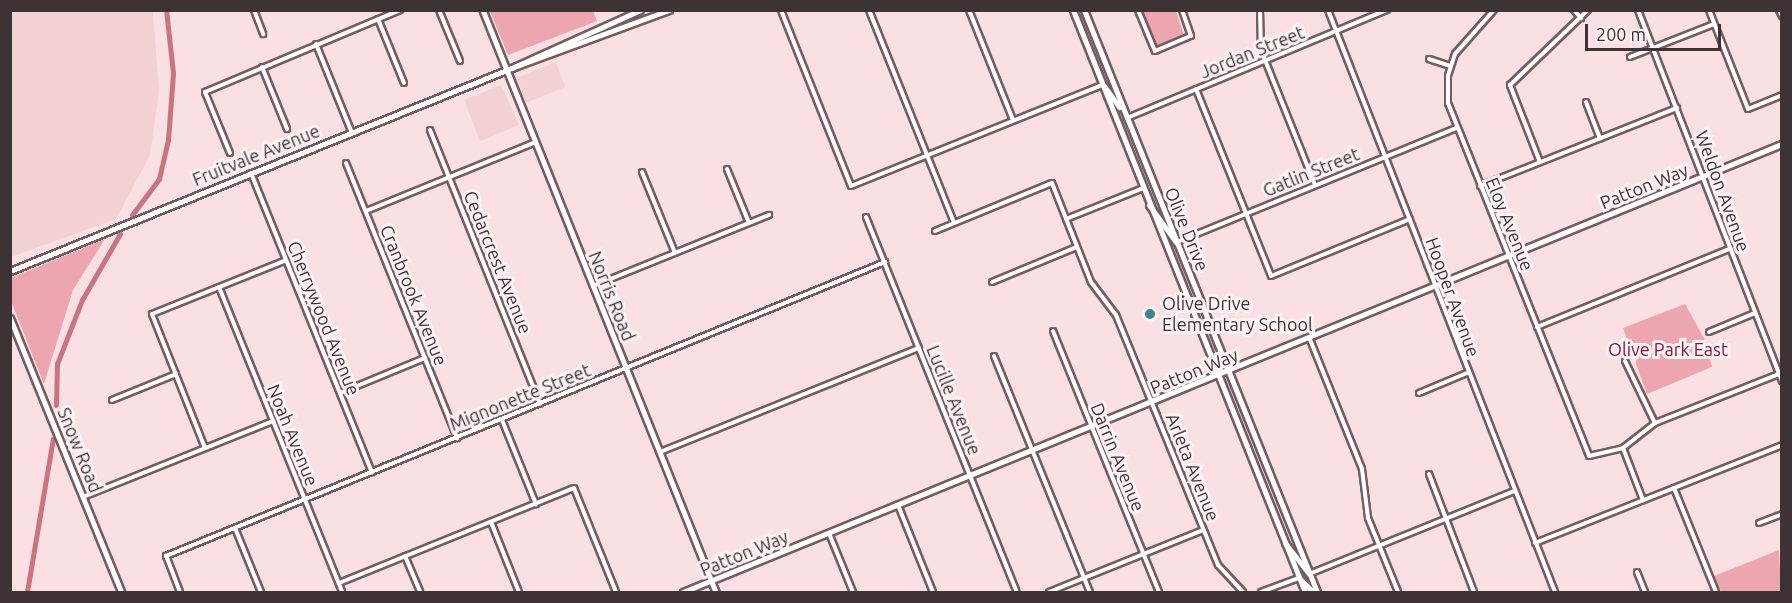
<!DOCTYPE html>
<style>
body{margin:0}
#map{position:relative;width:1792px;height:603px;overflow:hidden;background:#fae0e3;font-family:Ubuntu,sans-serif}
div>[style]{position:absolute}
.built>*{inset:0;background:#f2d1d5}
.green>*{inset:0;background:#eda5b0}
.stream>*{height:1.5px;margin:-0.75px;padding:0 0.75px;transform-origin:0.75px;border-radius:0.75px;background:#cc7383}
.canal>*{height:4.5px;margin:-2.25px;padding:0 2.25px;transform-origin:2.25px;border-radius:2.25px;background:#cc7383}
.roads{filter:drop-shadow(2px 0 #735d60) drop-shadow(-2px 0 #735d60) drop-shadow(0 2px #735d60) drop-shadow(0 -2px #735d60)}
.minor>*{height:4px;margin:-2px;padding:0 2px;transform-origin:2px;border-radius:2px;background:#fff}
.tertiary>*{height:4.5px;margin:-2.25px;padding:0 2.25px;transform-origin:2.25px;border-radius:2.25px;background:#fff}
.secondary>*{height:5px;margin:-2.5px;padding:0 2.5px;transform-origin:2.5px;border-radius:2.5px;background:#fff}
.dots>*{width:16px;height:16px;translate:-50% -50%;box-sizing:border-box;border:3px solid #fcf2f3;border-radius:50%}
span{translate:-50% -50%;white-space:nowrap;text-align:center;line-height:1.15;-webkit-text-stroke:6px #fcf2f3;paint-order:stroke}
.street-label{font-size:18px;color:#3d3334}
.poi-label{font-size:18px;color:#3d3334}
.left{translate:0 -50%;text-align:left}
.park-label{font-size:18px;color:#831738}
.frame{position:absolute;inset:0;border:12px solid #3d3334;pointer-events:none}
.scale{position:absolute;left:1585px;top:24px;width:136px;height:27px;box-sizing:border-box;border:3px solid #3d3334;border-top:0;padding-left:8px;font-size:18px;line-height:21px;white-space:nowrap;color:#3d3334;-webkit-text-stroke:4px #fcf2f3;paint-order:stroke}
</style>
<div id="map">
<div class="built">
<i style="clip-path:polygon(11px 10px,153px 11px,159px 91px,150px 155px,116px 219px,11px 257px)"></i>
<i style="clip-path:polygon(556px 62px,565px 87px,526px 103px,517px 78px)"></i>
<i style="clip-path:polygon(501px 85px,519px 125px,480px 141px,464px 100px)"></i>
</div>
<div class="green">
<i style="clip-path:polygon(490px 11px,593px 11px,597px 21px,508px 55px)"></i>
<i style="clip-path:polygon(1143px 11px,1176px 11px,1184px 36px,1155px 46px)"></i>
<i style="clip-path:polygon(105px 239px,73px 290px,44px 384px,11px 301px,11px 278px)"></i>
<i style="clip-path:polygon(1685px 304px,1705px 340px,1712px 367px,1647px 394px,1623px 328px)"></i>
<i style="clip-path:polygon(1779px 550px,1781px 592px,1721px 592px,1714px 576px)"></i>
</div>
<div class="stream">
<i style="left:56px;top:405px;width:7px;rotate:74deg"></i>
</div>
<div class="canal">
<i style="left:132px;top:215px;width:45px;rotate:-53.1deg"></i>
<i style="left:159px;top:179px;width:40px;rotate:-77deg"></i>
<i style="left:168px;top:140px;width:67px;rotate:-85.7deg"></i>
<i style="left:173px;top:73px;width:63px;rotate:-96.3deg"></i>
<i style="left:56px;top:405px;width:41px;rotate:-88.6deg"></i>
<i style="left:57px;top:364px;width:69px;rotate:-68.7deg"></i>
<i style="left:82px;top:300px;width:76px;rotate:-60.1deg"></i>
<i style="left:27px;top:592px;width:155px;rotate:-80.4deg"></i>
</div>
<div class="roads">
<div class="minor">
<i style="left:254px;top:10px;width:26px;rotate:69deg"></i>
<i style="left:439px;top:10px;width:55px;rotate:67.6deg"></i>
<i style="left:781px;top:10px;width:189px;rotate:68.3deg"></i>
<i style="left:851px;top:186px;width:271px;rotate:-21.9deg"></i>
<i style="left:869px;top:10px;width:229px;rotate:68.2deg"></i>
<i style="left:969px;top:10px;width:118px;rotate:68.2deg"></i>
<i style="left:1138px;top:10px;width:44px;rotate:67.5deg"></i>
<i style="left:1155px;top:51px;width:39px;rotate:-23deg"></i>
<i style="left:1191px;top:36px;width:28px;rotate:-109deg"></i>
<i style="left:1260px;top:10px;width:40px;rotate:88.6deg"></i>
<i style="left:1261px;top:50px;width:145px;rotate:68.2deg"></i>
<i style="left:1328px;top:10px;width:625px;rotate:68.69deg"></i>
<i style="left:1494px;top:10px;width:59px;rotate:131.6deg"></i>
<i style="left:1455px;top:54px;width:23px;rotate:108deg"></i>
<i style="left:1448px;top:76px;width:27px;rotate:90deg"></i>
<i style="left:1448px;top:103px;width:380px;rotate:68.2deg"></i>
<i style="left:1589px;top:456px;width:35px;rotate:-13deg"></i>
<i style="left:1623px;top:448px;width:41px;rotate:-38deg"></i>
<i style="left:1655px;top:423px;width:133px;rotate:-21.6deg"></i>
<i style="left:1574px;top:10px;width:11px;rotate:49deg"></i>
<i style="left:1638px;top:10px;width:398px;rotate:68.8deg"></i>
<i style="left:1709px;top:10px;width:106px;rotate:68.5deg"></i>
<i style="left:1748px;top:109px;width:37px;rotate:-22deg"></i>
<i style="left:1779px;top:10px;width:7px;rotate:63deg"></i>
<i style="left:378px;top:19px;width:69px;rotate:67.9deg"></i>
<i style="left:316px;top:44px;width:96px;rotate:68deg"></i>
<i style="left:1630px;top:57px;width:90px;rotate:-21.4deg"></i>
<i style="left:1429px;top:59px;width:22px;rotate:18deg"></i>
<i style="left:262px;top:67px;width:67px;rotate:68deg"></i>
<i style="left:1196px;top:89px;width:201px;rotate:68.1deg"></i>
<i style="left:1271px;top:276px;width:150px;rotate:-22.3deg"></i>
<i style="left:1586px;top:102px;width:39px;rotate:69deg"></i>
<i style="left:1127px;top:118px;width:282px;rotate:-22.6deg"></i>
<i style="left:430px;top:130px;width:295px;rotate:68.1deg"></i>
<i style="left:230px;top:153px;width:66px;rotate:-112.3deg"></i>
<i style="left:205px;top:92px;width:212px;rotate:-22.8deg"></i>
<i style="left:1540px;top:162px;width:83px;rotate:-111.3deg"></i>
<i style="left:1510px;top:85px;width:108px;rotate:-43.9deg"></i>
<i style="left:346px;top:163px;width:297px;rotate:68deg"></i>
<i style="left:727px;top:169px;width:58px;rotate:67.8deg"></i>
<i style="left:642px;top:172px;width:87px;rotate:67.8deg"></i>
<i style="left:251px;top:173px;width:323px;rotate:68deg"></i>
<i style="left:1480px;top:186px;width:212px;rotate:-21.6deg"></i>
<i style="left:366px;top:211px;width:183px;rotate:-22.1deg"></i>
<i style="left:866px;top:217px;width:404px;rotate:68.1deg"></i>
<i style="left:1066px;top:219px;width:83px;rotate:-21.9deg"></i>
<i style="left:935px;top:231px;width:126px;rotate:-22.3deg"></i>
<i style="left:1052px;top:183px;width:106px;rotate:68.5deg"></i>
<i style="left:1091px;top:282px;width:41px;rotate:52.9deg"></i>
<i style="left:1116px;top:315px;width:270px;rotate:67.8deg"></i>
<i style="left:1218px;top:565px;width:37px;rotate:47deg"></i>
<i style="left:1177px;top:242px;width:302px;rotate:-22.2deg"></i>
<i style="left:992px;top:282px;width:92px;rotate:-22.4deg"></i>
<i style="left:593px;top:286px;width:190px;rotate:-22deg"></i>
<i style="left:219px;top:287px;width:329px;rotate:68deg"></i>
<i style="left:1537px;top:327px;width:207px;rotate:-22.1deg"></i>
<i style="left:1053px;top:331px;width:282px;rotate:67.9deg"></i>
<i style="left:1709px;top:332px;width:50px;rotate:-22.4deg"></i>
<i style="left:1309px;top:337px;width:142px;rotate:68.1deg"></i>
<i style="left:1362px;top:469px;width:49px;rotate:83deg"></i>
<i style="left:1368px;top:518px;width:80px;rotate:67.9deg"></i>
<i style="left:994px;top:356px;width:255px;rotate:67.9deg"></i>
<i style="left:1625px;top:361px;width:69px;rotate:64.2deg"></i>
<i style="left:340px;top:393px;width:92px;rotate:-22.4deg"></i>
<i style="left:1419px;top:393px;width:52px;rotate:-22.6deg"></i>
<i style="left:112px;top:400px;width:69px;rotate:-22.1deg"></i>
<i style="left:502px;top:420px;width:91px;rotate:68deg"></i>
<i style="left:205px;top:448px;width:144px;rotate:-111.6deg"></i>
<i style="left:152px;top:314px;width:144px;rotate:-21.9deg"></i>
<i style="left:1623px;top:448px;width:56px;rotate:69deg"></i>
<i style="left:660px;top:452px;width:279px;rotate:-21.9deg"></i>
<i style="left:1429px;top:474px;width:126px;rotate:69.1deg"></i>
<i style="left:1674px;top:488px;width:112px;rotate:68deg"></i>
<i style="left:83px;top:497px;width:205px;rotate:-21.8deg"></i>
<i style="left:898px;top:505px;width:94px;rotate:68.1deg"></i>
<i style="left:491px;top:522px;width:75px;rotate:68.2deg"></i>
<i style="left:1759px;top:523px;width:25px;rotate:-21deg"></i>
<i style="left:235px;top:528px;width:69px;rotate:67.9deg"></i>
<i style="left:829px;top:533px;width:64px;rotate:67.9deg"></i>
<i style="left:1535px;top:543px;width:266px;rotate:-21.6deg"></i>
<i style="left:405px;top:556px;width:39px;rotate:67deg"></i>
<i style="left:1637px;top:572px;width:22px;rotate:68deg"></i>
<i style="left:1309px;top:574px;width:221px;rotate:-22deg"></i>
<i style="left:339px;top:583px;width:253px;rotate:-22deg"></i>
<i style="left:574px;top:488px;width:112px;rotate:68deg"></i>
<i style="left:180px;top:592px;width:39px;rotate:-111deg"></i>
<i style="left:166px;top:556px;width:777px;rotate:-22.24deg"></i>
<i style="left:1049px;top:592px;width:166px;rotate:-21.9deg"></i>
<i style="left:1261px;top:592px;width:40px;rotate:-20.2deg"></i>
</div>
<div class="tertiary">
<i style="left:483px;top:10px;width:627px;rotate:68.18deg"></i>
<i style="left:683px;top:592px;width:1187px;rotate:-22.18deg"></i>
</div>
<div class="secondary">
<i style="left:1073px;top:10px;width:627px;rotate:68.27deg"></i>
<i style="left:1084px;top:10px;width:627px;rotate:68.18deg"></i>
<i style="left:514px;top:67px;width:165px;rotate:-20.2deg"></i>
<i style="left:1104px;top:86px;width:26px;rotate:54deg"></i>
<i style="left:1149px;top:205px;width:46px;rotate:53.9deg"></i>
<i style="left:10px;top:271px;width:544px;rotate:-22.04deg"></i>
<i style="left:514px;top:67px;width:138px;rotate:-24.3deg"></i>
<i style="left:10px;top:318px;width:296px;rotate:67.9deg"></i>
<i style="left:1285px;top:543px;width:39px;rotate:52deg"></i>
<i style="left:1299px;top:578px;width:20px;rotate:45deg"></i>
</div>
</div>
<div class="dots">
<i style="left:1150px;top:314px;background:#3d838e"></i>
</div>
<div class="street-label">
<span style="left:1252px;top:52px;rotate:-22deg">Jordan Street</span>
<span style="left:256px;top:155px;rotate:-22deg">Fruitvale Avenue</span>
<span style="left:1311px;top:172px;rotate:-22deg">Gatlin Street</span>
<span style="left:1644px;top:186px;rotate:-22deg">Patton Way</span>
<span style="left:1723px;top:191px;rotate:70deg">Weldon Avenue</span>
<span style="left:1510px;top:224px;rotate:68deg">Eloy Avenue</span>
<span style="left:1187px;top:229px;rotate:68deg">Olive Drive</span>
<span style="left:498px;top:262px;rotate:68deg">Cedarcrest Avenue</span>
<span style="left:414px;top:295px;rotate:68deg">Cranbrook Avenue</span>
<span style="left:612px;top:296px;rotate:68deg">Norris Road</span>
<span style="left:1453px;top:297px;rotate:70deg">Hooper Avenue</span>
<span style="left:324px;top:318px;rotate:68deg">Cherrywood Avenue</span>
<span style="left:1194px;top:371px;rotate:-22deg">Patton Way</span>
<span style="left:520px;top:397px;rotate:-22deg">Mignonette Street</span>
<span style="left:954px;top:400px;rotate:68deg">Lucille Avenue</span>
<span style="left:293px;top:435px;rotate:68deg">Noah Avenue</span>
<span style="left:80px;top:450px;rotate:68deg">Snow Road</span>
<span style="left:1118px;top:457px;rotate:68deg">Darrin Avenue</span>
<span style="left:1193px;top:467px;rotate:68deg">Arleta Avenue</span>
<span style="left:744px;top:553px;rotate:-22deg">Patton Way</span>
</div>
<div class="poi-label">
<span class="left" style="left:1162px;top:314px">Olive Drive<br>Elementary School</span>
</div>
<div class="park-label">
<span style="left:1668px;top:349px">Olive Park East</span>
</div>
<div class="frame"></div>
<div class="scale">200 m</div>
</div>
